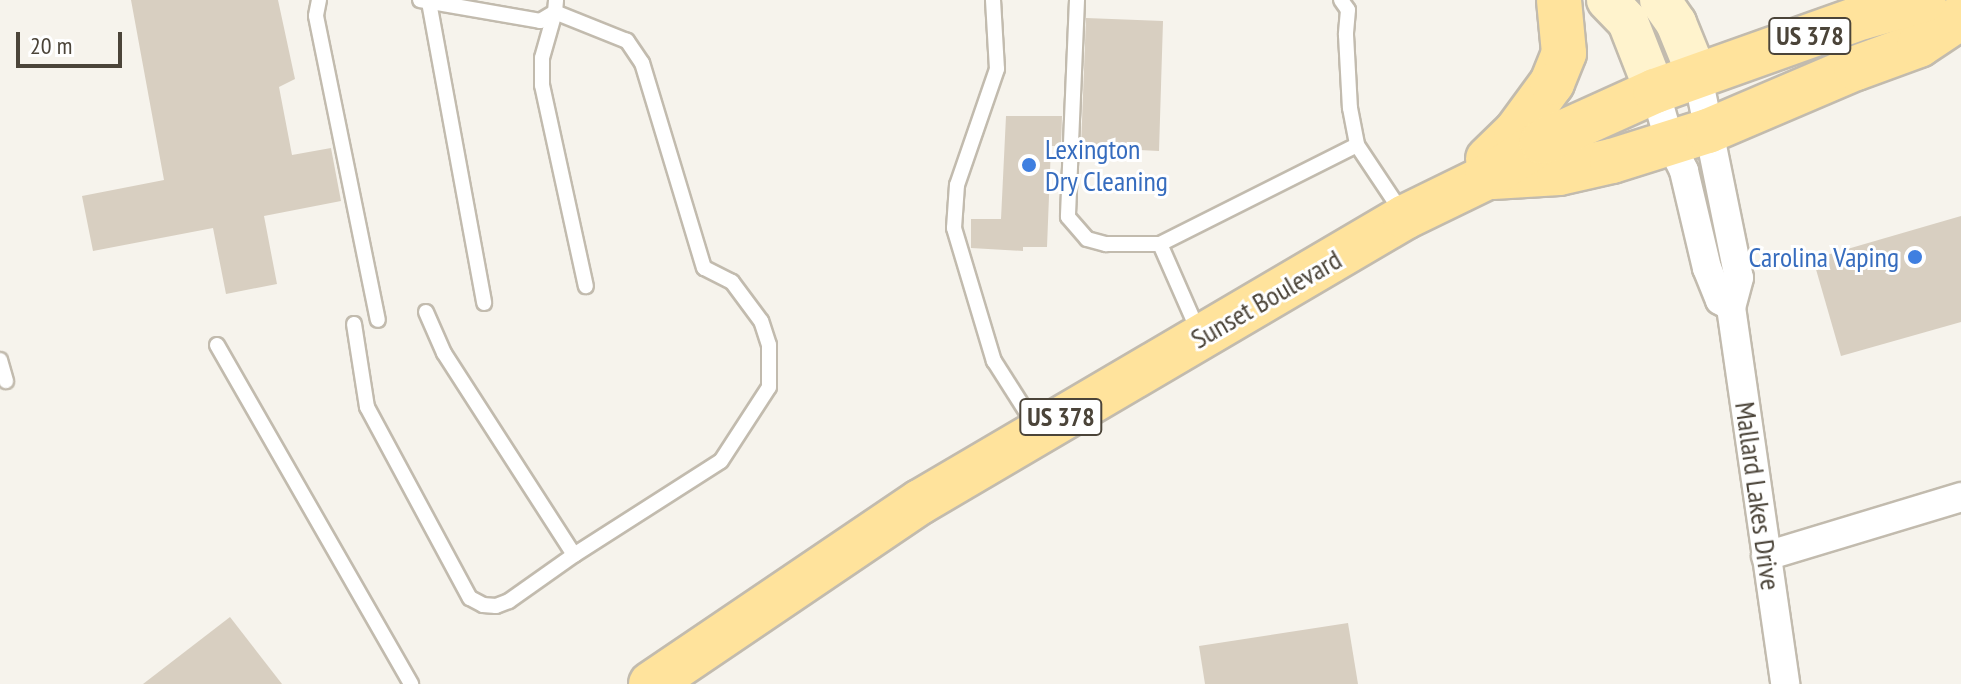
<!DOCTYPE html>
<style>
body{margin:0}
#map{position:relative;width:1961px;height:684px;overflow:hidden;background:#f6f3ec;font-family:"PT Sans Narrow",sans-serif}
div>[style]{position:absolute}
.building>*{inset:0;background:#d8cfc1}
.roads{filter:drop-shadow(2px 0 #c2bbae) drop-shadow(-2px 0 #c2bbae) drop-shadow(0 2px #c2bbae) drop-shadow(0 -2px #c2bbae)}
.lane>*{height:14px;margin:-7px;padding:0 7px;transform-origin:7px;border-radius:7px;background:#fff}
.street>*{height:28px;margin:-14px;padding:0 14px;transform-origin:14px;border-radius:14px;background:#fff}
.secondary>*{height:40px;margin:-20px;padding:0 20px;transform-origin:20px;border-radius:20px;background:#fff3cd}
.primary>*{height:44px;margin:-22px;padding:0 22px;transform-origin:22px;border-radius:22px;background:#ffe39c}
.dots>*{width:22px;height:22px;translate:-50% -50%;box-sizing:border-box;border:4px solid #fff;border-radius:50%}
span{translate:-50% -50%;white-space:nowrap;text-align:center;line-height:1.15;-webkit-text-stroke:6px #fff;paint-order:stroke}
.shield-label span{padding:2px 6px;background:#fff;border:2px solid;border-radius:6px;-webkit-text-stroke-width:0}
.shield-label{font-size:26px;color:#4b4439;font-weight:700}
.shop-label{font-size:28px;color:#366cbe}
.left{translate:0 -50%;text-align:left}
.right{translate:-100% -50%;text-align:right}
.street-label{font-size:28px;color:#4b4439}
.scale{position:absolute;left:16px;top:32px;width:106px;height:36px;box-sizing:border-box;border:4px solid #4b4439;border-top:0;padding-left:10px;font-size:24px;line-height:28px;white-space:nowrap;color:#4b4439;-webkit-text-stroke:6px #fff;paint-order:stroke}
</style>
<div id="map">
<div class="building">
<i style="clip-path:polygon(131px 0,278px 0,295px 79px,279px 87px,292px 155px,331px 148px,341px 201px,264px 216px,277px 284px,226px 294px,213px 228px,93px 251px,82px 196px,164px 180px)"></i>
<i style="clip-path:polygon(1086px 18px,1163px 21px,1159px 151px,1081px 147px)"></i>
<i style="clip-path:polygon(1006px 116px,1062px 116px,1061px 146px,1051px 146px,1047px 247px,1023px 247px,1023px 251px,971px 248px,971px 219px,1001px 219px)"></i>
<i style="clip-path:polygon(1961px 216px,1961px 322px,1841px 356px,1813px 259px)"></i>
<i style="clip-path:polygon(230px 617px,282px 684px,143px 684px)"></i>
<i style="clip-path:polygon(1348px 623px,1358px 684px,1205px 684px,1199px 646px)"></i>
</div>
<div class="roads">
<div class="lane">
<i style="left:319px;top:0;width:16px;rotate:101deg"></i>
<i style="left:316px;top:16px;width:310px;rotate:78.5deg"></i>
<i style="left:420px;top:0;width:122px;rotate:9.9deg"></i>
<i style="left:540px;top:21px;width:17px;rotate:-31deg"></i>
<i style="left:555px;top:12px;width:12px;rotate:-85deg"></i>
<i style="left:993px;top:0;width:69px;rotate:86.7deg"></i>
<i style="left:997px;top:69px;width:123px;rotate:109deg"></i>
<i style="left:957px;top:185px;width:43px;rotate:94deg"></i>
<i style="left:954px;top:228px;width:139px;rotate:73.3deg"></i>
<i style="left:994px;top:361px;width:78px;rotate:57.5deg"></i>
<i style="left:1077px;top:0;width:217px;rotate:92.4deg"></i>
<i style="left:1068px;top:217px;width:29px;rotate:49deg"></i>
<i style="left:1087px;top:239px;width:20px;rotate:15deg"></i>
<i style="left:1106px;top:244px;width:54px"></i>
<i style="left:1341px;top:0;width:12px;rotate:55deg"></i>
<i style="left:1348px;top:10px;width:25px;rotate:95deg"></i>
<i style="left:1346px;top:35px;width:73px;rotate:86.9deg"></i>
<i style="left:1350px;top:108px;width:38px;rotate:79deg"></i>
<i style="left:1357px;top:145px;width:83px;rotate:56.3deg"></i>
<i style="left:429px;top:2px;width:306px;rotate:79.6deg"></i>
<i style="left:426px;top:312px;width:45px;rotate:66.3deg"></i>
<i style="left:444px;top:353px;width:240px;rotate:57.2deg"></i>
<i style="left:574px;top:555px;width:174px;rotate:-32.6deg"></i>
<i style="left:721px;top:461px;width:88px;rotate:-57deg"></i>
<i style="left:769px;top:387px;width:42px;rotate:-90deg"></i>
<i style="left:769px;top:345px;width:25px;rotate:-108deg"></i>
<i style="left:761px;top:321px;width:49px;rotate:-126.6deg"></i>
<i style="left:732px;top:282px;width:31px;rotate:-153deg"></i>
<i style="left:704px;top:268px;width:214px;rotate:-106.8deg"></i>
<i style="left:642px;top:63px;width:27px;rotate:-124deg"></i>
<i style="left:627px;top:41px;width:78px;rotate:-158.1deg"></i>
<i style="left:555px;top:12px;width:48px;rotate:105.8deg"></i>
<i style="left:542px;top:58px;width:27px;rotate:90deg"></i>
<i style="left:542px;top:85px;width:206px;rotate:77.7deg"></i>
<i style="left:354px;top:324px;width:84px;rotate:81.1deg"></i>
<i style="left:367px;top:407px;width:217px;rotate:61.7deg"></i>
<i style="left:470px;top:598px;width:15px;rotate:28deg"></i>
<i style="left:483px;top:605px;width:13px;rotate:4deg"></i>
<i style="left:496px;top:606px;width:14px;rotate:-21deg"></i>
<i style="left:509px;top:601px;width:80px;rotate:-35.3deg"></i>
<i style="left:1200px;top:335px;width:99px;rotate:-113.7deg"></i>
<i style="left:1160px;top:244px;width:220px;rotate:-26.7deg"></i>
<i style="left:217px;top:345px;width:391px;rotate:60.2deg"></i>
<i style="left:0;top:360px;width:22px;rotate:74deg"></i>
</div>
<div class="street">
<i style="left:1698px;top:77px;width:205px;rotate:78.5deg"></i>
<i style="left:1739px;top:278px;width:30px;rotate:105deg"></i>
<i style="left:1731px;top:307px;width:381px;rotate:81.8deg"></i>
<i style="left:1655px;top:91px;width:54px;rotate:73.9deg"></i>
<i style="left:1670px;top:143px;width:31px;rotate:63deg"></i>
<i style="left:1684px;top:171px;width:100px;rotate:76.7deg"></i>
<i style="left:1707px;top:268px;width:35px;rotate:68deg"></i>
<i style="left:1720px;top:300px;width:13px;rotate:32deg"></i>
<i style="left:1766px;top:556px;width:204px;rotate:-16.8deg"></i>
</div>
<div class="secondary">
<i style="left:1607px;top:0;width:30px;rotate:46deg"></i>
<i style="left:1628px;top:22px;width:74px;rotate:68.6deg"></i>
<i style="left:1660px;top:0;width:28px;rotate:55deg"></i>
<i style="left:1676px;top:23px;width:58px;rotate:67.8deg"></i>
</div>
<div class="primary">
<i style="left:1488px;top:159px;width:39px;rotate:-44deg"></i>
<i style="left:1516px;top:132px;width:61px;rotate:-53.7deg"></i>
<i style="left:1552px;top:83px;width:32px;rotate:-68deg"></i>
<i style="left:1564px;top:53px;width:53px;rotate:-95.4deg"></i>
<i style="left:1493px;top:177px;width:66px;rotate:-3.5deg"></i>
<i style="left:1559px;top:173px;width:54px;rotate:-12.8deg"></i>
<i style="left:1612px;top:161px;width:101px;rotate:-17.4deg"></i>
<i style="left:1708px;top:131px;width:161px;rotate:-23.1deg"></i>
<i style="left:1856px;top:68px;width:67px;rotate:-20.1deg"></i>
<i style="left:1919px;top:45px;width:50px;rotate:-33.7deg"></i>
<i style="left:651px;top:684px;width:325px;rotate:-34.1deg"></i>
<i style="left:920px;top:502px;width:563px;rotate:-30.44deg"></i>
<i style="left:1405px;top:217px;width:91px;rotate:-26deg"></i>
<i style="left:1487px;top:177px;width:65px;rotate:-32.5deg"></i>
<i style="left:1542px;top:142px;width:124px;rotate:-24.3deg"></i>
<i style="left:1655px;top:91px;width:221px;rotate:-19.6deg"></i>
<i style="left:1863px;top:17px;width:63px;rotate:-15.6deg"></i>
</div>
</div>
<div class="dots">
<i style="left:1029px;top:165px;background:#3f7fe0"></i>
<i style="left:1915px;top:257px;background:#3f7fe0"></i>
</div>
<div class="shield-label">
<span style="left:1810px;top:36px">US 378</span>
<span style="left:1061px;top:417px">US 378</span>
</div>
<div class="shop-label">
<span class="left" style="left:1045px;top:165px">Lexington<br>Dry Cleaning</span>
<span class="right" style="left:1899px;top:257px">Carolina Vaping</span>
</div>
<div class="street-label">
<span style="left:1266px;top:299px;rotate:-30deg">Sunset Boulevard</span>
<span style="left:1758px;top:496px;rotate:82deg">Mallard Lakes Drive</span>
</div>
<div class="scale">20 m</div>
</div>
